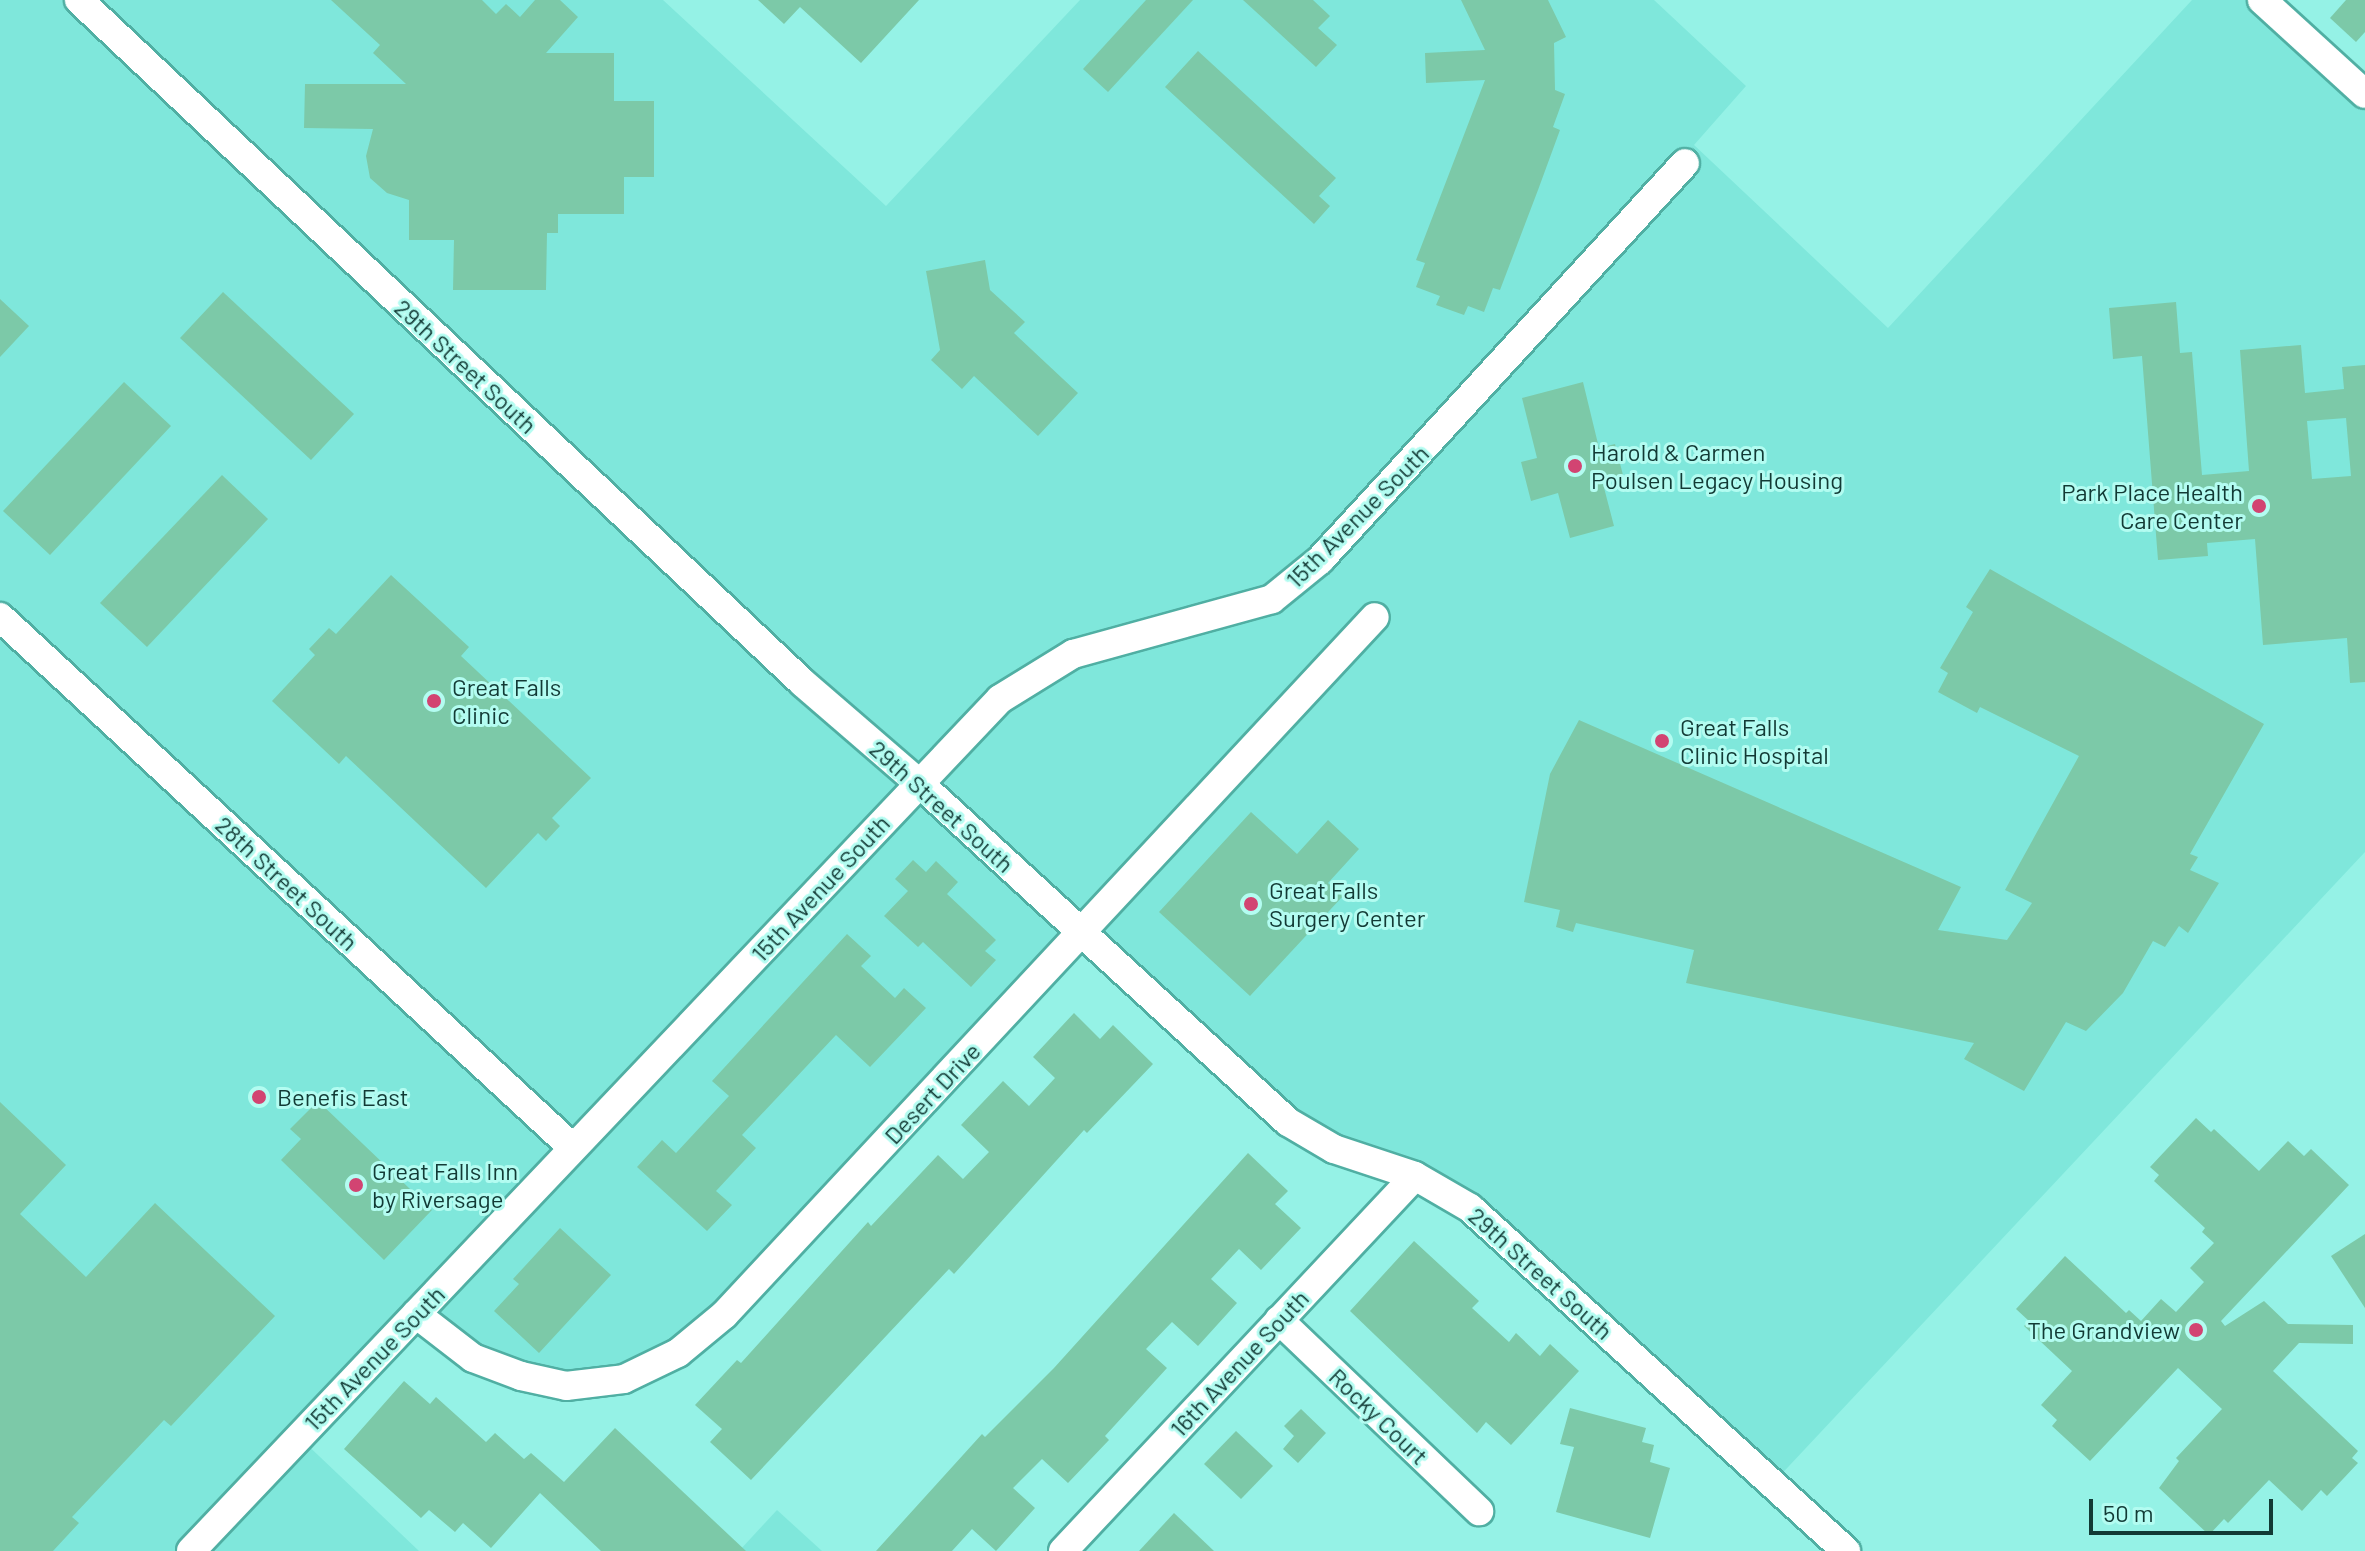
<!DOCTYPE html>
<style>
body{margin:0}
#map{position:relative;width:2365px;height:1551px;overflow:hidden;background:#95f2e6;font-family:Barlow,sans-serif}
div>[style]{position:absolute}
.built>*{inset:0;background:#7fe7db}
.building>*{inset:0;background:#7cc9a8}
.roads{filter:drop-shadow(2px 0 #50afa3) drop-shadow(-2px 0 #50afa3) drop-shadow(0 2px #50afa3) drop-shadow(0 -2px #50afa3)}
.minor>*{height:28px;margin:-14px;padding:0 14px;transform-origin:14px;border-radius:14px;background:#fff}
.dots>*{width:22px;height:22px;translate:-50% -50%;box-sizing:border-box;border:4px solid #b3fcf1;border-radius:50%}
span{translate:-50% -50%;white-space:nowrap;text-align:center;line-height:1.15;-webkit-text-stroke:6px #b3fcf1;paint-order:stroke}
.street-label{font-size:24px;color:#123a35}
.poi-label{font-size:24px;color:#123a35}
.left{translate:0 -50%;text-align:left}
.right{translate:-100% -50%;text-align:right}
.scale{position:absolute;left:2089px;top:1499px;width:184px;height:36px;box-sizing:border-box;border:4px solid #123a35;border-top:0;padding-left:10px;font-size:24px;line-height:28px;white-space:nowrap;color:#123a35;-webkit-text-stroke:6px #b3fcf1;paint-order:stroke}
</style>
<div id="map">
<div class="built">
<i style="clip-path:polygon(0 0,663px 0,886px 206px,1080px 0,1654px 0,1746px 86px,1694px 145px,1888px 328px,2192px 0,2262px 0,2365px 94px,2365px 852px,1773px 1483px,1470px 1208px,1334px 1149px,1083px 933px,724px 1315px,624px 1379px,521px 1376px,417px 1314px,299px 1437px,419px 1551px,0 1551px)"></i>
<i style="clip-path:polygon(777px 1510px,822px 1551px,739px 1551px)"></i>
</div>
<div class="building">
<i style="clip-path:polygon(331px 0,482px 0,496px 14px,506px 4px,520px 17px,535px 0,560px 0,578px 17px,546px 53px,614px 53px,614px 101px,654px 101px,654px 177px,624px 177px,624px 214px,558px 214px,558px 233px,547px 233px,546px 290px,453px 290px,454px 240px,409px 240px,409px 200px,387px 193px,370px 178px,366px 156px,373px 129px,304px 128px,305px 84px,406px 84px,373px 53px,380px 45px)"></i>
<i style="clip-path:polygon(758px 0,919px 0,861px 63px,800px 7px,784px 24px)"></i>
<i style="clip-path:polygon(1146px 0,1193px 0,1108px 92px,1083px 69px)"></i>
<i style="clip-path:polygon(1243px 0,1313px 0,1330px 16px,1318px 28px,1337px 45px,1316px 67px)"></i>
<i style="clip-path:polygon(1461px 0,1548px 0,1566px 37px,1554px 43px,1555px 90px,1565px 94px,1553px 127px,1560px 130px,1538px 190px,1500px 290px,1493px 288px,1484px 312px,1468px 306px,1464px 315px,1436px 305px,1440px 296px,1416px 287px,1425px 263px,1416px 260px,1485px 80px,1426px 83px,1425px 53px,1485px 50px)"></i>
<i style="clip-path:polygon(2346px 0,2365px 0,2365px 32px,2356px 42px,2330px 18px)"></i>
<i style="clip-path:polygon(1198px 51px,1336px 178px,1319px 196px,1330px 206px,1314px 224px,1165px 87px)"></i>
<i style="clip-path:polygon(985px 260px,990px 290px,1025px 322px,1014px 333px,1078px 393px,1038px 436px,974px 376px,962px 389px,931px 360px,940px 350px,926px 271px)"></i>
<i style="clip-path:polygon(223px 292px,354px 414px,311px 460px,180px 338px)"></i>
<i style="clip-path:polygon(0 299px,29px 326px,0 357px)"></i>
<i style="clip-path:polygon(evenodd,2176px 302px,2180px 353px,2192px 352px,2202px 475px,2249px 471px,2240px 350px,2301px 345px,2305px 393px,2344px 389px,2342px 367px,2365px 365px,2365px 682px,2350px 683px,2347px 638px,2263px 645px,2255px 539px,2207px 543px,2208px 556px,2158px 560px,2142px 356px,2113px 359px,2109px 308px,2176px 302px,2346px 418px,2351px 476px,2312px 479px,2307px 421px,2346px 418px)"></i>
<i style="clip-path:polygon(124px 382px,171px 426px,50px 555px,3px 511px)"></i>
<i style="clip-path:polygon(1583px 382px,1599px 448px,1615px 444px,1623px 475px,1602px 480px,1614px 526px,1570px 538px,1558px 493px,1531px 501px,1521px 462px,1537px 458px,1522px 398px)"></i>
<i style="clip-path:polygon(222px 475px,268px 519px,147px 647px,100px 603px)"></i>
<i style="clip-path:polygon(1990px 569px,2264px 724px,2190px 854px,2198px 857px,2190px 870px,2219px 883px,2188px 933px,2179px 926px,2165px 947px,2153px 941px,2123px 993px,2086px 1031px,2066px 1022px,2024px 1091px,1964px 1059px,1974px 1043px,1686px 983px,1694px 950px,1576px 923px,1573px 932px,1556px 927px,1560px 910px,1524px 902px,1550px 774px,1579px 720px,1961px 887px,1938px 930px,2007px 940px,2032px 903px,2005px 890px,2079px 756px,1980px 707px,1977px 713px,1938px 692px,1948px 673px,1940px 668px,1973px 612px,1966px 607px)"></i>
<i style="clip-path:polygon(391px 575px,469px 647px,461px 656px,591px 778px,552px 818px,560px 826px,546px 841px,538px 833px,486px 888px,346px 756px,339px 764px,272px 701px,315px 655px,309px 649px,329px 628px,336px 634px)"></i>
<i style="clip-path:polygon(1251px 812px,1297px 854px,1328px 820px,1359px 849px,1328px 883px,1343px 896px,1250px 996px,1159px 912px)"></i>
<i style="clip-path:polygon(913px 860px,926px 872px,936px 861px,958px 882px,947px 894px,996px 940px,985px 951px,996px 960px,971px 987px,923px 942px,918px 947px,884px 916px,908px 891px,895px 879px)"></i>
<i style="clip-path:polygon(847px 934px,871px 956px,861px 966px,895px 998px,904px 988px,926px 1008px,870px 1067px,836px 1035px,742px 1135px,756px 1148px,716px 1191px,732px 1205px,707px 1231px,637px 1167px,662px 1140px,676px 1153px,729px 1096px,712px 1081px)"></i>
<i style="clip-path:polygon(1074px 1013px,1100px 1039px,1113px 1025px,1153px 1064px,1087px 1133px,1084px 1130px,954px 1274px,949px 1269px,751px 1480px,710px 1442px,722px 1429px,695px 1405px,737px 1360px,741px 1363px,868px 1222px,871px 1226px,938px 1155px,963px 1179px,989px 1152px,961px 1125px,1003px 1081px,1029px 1106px,1055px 1078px,1033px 1057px)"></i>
<i style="clip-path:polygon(318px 1101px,432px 1210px,384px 1260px,281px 1160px,301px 1139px,290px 1129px)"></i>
<i style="clip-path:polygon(0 1102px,66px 1165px,20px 1214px,86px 1277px,155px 1203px,275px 1316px,171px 1426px,164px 1420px,72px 1517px,79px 1523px,53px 1551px,0 1551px)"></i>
<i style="clip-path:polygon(2196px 1118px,2211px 1132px,2214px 1129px,2259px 1171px,2288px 1141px,2304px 1156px,2311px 1149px,2349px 1185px,2221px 1321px,2225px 1326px,2264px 1301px,2288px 1324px,2353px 1325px,2353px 1344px,2299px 1343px,2273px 1371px,2358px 1451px,2352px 1458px,2358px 1463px,2327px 1496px,2321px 1490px,2302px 1511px,2269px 1480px,2228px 1523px,2224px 1519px,2209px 1535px,2159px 1488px,2179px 1461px,2176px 1458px,2222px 1409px,2178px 1368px,2090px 1461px,2052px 1426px,2057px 1420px,2041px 1405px,2072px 1371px,2024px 1326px,2029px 1321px,2016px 1309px,2065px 1256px,2126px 1313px,2129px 1310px,2141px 1321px,2161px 1299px,2176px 1312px,2204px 1282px,2190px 1268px,2214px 1243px,2202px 1232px,2205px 1228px,2154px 1181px,2159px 1175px,2150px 1167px)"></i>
<i style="clip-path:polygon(1248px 1153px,1288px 1191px,1275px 1204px,1301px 1228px,1261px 1270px,1239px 1249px,1211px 1279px,1237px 1303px,1198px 1346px,1172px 1322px,1146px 1349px,1167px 1368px,1105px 1436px,1109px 1440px,1068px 1483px,1042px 1459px,1013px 1488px,1035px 1508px,996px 1551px,972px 1529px,952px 1551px,876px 1551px,982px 1434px,985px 1437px,1054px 1368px)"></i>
<i style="clip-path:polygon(560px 1228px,611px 1275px,539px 1353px,494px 1311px,519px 1284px,513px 1279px)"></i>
<i style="clip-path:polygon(2365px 1234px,2365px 1308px,2331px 1256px)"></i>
<i style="clip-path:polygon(1414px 1241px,1479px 1301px,1472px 1308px,1509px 1342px,1516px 1333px,1540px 1356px,1550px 1344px,1579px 1371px,1511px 1445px,1486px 1422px,1477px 1433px,1350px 1311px)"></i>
<i style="clip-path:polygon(404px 1381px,430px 1404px,436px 1397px,486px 1442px,495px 1433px,524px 1459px,531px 1453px,564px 1482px,615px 1428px,746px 1551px,601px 1551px,540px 1493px,491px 1548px,463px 1523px,455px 1532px,429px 1510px,421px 1518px,344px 1449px)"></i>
<i style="clip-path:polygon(1570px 1408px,1646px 1428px,1642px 1442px,1654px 1445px,1650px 1462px,1670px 1468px,1650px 1538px,1556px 1512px,1574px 1447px,1560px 1444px)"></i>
<i style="clip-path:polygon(1301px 1409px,1326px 1433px,1298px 1463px,1283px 1449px,1294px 1436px,1284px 1426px)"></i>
<i style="clip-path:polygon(1236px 1431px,1273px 1466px,1241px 1499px,1204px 1464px)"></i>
<i style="clip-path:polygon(1174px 1513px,1214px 1551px,1139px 1551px)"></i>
</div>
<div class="roads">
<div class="minor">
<i style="left:79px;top:0;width:995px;rotate:43.33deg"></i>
<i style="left:803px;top:683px;width:153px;rotate:40.8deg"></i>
<i style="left:919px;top:783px;width:501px;rotate:42.57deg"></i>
<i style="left:1288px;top:1122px;width:53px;rotate:30.4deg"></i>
<i style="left:1334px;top:1149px;width:85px;rotate:18.4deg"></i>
<i style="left:1415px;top:1176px;width:64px;rotate:30.2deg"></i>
<i style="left:1470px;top:1208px;width:509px;rotate:42.37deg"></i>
<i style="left:2262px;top:0;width:139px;rotate:42.4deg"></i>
<i style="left:0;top:617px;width:781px;rotate:42.82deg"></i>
<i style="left:416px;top:1314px;width:72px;rotate:37.7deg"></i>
<i style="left:473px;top:1358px;width:51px;rotate:20.6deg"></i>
<i style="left:521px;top:1376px;width:46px;rotate:12.5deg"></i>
<i style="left:566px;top:1386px;width:58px;rotate:-6.9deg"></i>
<i style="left:624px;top:1379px;width:60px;rotate:-25.7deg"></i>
<i style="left:678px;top:1353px;width:60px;rotate:-39.6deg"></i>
<i style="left:724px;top:1315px;width:954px;rotate:-47deg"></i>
<i style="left:1279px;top:1320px;width:277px;rotate:43.7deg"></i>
<i style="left:191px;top:1551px;width:1175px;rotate:-46.48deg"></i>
<i style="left:1000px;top:699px;width:86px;rotate:-31.7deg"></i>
<i style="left:1073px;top:654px;width:206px;rotate:-15.4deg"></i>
<i style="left:1272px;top:599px;width:62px;rotate:-39.1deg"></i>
<i style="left:1320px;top:560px;width:539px;rotate:-47.4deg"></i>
<i style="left:1063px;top:1551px;width:514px;rotate:-46.81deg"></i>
</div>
</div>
<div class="dots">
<i style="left:1575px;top:466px;background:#d24472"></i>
<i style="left:2259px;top:506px;background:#d24472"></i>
<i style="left:434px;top:701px;background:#d24472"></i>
<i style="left:1662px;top:741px;background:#d24472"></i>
<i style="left:1251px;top:904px;background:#d24472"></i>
<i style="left:259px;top:1097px;background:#d24472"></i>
<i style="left:356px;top:1185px;background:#d24472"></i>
<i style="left:2196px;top:1330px;background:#d24472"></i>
</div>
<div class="street-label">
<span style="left:466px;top:366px;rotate:43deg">29th Street South</span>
<span style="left:1357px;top:516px;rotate:-45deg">15th Avenue South</span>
<span style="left:942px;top:806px;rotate:42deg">29th Street South</span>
<span style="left:287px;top:883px;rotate:43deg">28th Street South</span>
<span style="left:820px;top:888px;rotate:-47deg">15th Avenue South</span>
<span style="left:932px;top:1093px;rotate:-47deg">Desert Drive</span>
<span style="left:1541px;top:1273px;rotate:42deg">29th Street South</span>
<span style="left:374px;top:1358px;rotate:-46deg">15th Avenue South</span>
<span style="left:1239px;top:1363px;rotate:-47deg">16th Avenue South</span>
<span style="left:1379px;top:1416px;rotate:44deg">Rocky Court</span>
</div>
<div class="poi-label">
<span class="left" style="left:1591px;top:466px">Harold &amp; Carmen<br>Poulsen Legacy Housing</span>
<span class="right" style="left:2243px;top:506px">Park Place Health<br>Care Center</span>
<span class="left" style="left:452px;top:701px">Great Falls<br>Clinic</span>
<span class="left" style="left:1680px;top:741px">Great Falls<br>Clinic Hospital</span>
<span class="left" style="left:1269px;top:904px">Great Falls<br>Surgery Center</span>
<span class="left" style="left:277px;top:1097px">Benefis East</span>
<span class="left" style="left:372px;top:1185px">Great Falls Inn<br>by Riversage</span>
<span class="right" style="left:2180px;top:1330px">The Grandview</span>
</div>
<div class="scale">50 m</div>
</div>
